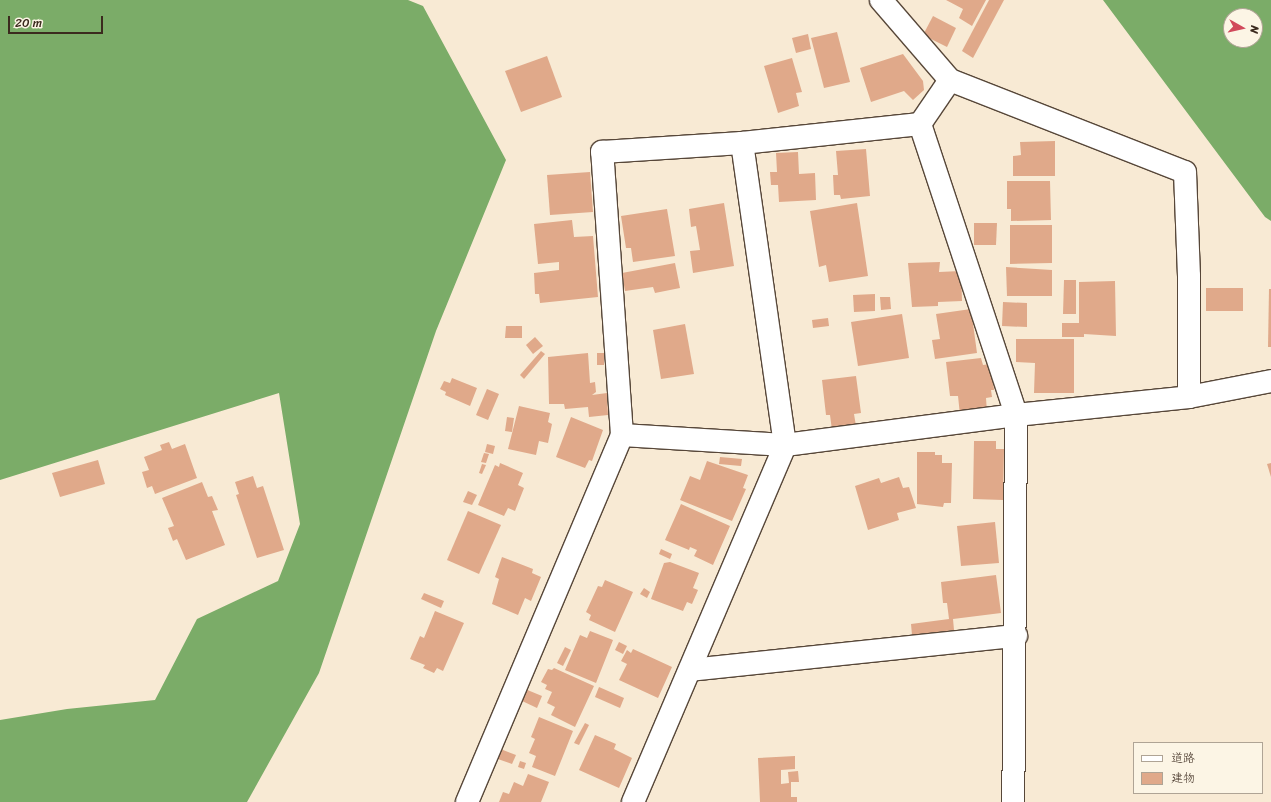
<!DOCTYPE html>
<meta charset="utf-8">
<style>
body{margin:0}
#map{position:relative;width:1271px;height:802px;overflow:hidden;background:#f8ead4;font-family:Sriracha,"Klee One",sans-serif}
div>[style]{position:absolute}
.forest>*{inset:0;background:#7bac68}
.building>*{inset:0;background:#e0a98a}
.roads{filter:drop-shadow(1px 0 #574739) drop-shadow(-1px 0 #574739) drop-shadow(0 1px #574739) drop-shadow(0 -1px #574739)}
.minor>*{height:22px;margin:-11px;padding:0 11px;transform-origin:11px;border-radius:11px;background:#fff}
span{translate:-50% -50%;white-space:nowrap;text-align:center;line-height:1.15;-webkit-text-stroke:3px #fcf5e5;paint-order:stroke}
.legend{position:absolute;left:1133px;top:742px;width:130px;height:52px;box-sizing:border-box;background:#fcf5e5;border:1px solid #afa495;margin:0;padding:5px 7px;list-style:none;font-size:12px;color:#3b2a1e}
.legend li{display:flex;align-items:center;gap:8px;height:20px}
.legend b{width:20px;border:1px solid #afa495}
.north{position:absolute;left:1223px;top:8px;width:40px;height:40px;box-sizing:border-box;background:#fcf5e5;border:1px solid #afa495;border-radius:50%;rotate:98deg;font-size:11px;font-weight:700;line-height:16px;text-align:center;color:#3b2a1e}
.north::after{content:'';display:block;margin:auto;width:14px;height:18px;background:#d1495b;clip-path:polygon(50% 0,100% 100%,50% 72%,0 100%)}
.scale{position:absolute;left:8px;top:16px;width:95px;height:18px;box-sizing:border-box;border:2px solid #3b2a1e;border-top:0;padding-left:5px;font-size:12px;line-height:14px;white-space:nowrap;color:#3b2a1e;-webkit-text-stroke:3px #fcf5e5;paint-order:stroke}
</style>
<div id="map">
<div class="forest">
<i style="clip-path:polygon(0 0,408px 0,423px 6px,506px 160px,436px 331px,319px 673px,247px 802px,0 802px,0 720px,67px 709px,155px 700px,197px 619px,278px 581px,300px 524px,279px 393px,0 480px)"></i>
<i style="clip-path:polygon(evenodd,1103px 0,1271px 0,1271px 221px,1265px 217px,1103px 0,1231px 16px,1255px 16px,1255px 40px,1231px 40px,1231px 16px)"></i>
</div>
<div class="building">
<i style="clip-path:polygon(946px 0,986px 0,972px 26px,959px 18px,963px 9px)"></i>
<i style="clip-path:polygon(989px 0,1004px 0,973px 58px,962px 51px)"></i>
<i style="clip-path:polygon(933px 16px,956px 28px,947px 47px,923px 35px)"></i>
<i style="clip-path:polygon(837px 32px,850px 82px,824px 88px,811px 38px)"></i>
<i style="clip-path:polygon(808px 34px,811px 49px,796px 53px,792px 38px)"></i>
<i style="clip-path:polygon(903px 54px,923px 81px,924px 90px,913px 100px,904px 91px,871px 102px,860px 68px)"></i>
<i style="clip-path:polygon(547px 56px,562px 97px,521px 112px,505px 71px)"></i>
<i style="clip-path:polygon(792px 58px,802px 92px,796px 93px,799px 106px,778px 113px,764px 66px)"></i>
<i style="clip-path:polygon(1055px 141px,1055px 176px,1013px 176px,1013px 156px,1021px 155px,1020px 142px)"></i>
<i style="clip-path:polygon(866px 149px,870px 196px,841px 199px,840px 195px,834px 195px,833px 175px,838px 175px,836px 151px)"></i>
<i style="clip-path:polygon(798px 152px,799px 174px,815px 173px,816px 200px,779px 202px,778px 185px,771px 185px,770px 172px,777px 172px,776px 153px)"></i>
<i style="clip-path:polygon(590px 172px,593px 212px,550px 215px,547px 175px)"></i>
<i style="clip-path:polygon(1007px 181px,1050px 181px,1051px 220px,1011px 221px,1011px 209px,1007px 209px)"></i>
<i style="clip-path:polygon(724px 203px,734px 266px,693px 273px,690px 251px,700px 250px,696px 226px,691px 227px,689px 209px)"></i>
<i style="clip-path:polygon(857px 203px,868px 276px,829px 282px,826px 265px,819px 267px,810px 211px)"></i>
<i style="clip-path:polygon(667px 209px,675px 256px,633px 262px,631px 248px,626px 248px,621px 216px)"></i>
<i style="clip-path:polygon(572px 220px,574px 237px,593px 236px,598px 297px,540px 303px,539px 294px,535px 294px,534px 273px,559px 270px,559px 262px,538px 264px,534px 224px)"></i>
<i style="clip-path:polygon(974px 223px,997px 223px,996px 245px,974px 245px)"></i>
<i style="clip-path:polygon(1010px 225px,1052px 225px,1052px 263px,1010px 264px)"></i>
<i style="clip-path:polygon(940px 262px,939px 272px,961px 271px,962px 301px,938px 302px,938px 306px,912px 307px,908px 263px)"></i>
<i style="clip-path:polygon(675px 263px,680px 288px,655px 293px,653px 287px,625px 291px,622px 273px)"></i>
<i style="clip-path:polygon(1006px 267px,1052px 270px,1052px 296px,1007px 296px)"></i>
<i style="clip-path:polygon(1064px 280px,1076px 280px,1076px 314px,1063px 314px)"></i>
<i style="clip-path:polygon(1115px 281px,1116px 336px,1084px 334px,1084px 337px,1062px 337px,1062px 323px,1079px 323px,1079px 282px)"></i>
<i style="clip-path:polygon(1206px 288px,1243px 288px,1243px 311px,1206px 311px)"></i>
<i style="clip-path:polygon(1269px 289px,1271px 289px,1271px 347px,1268px 347px)"></i>
<i style="clip-path:polygon(875px 294px,875px 311px,854px 312px,853px 295px)"></i>
<i style="clip-path:polygon(880px 297px,890px 297px,891px 309px,881px 310px)"></i>
<i style="clip-path:polygon(1003px 302px,1027px 303px,1027px 327px,1002px 326px)"></i>
<i style="clip-path:polygon(971px 309px,977px 353px,935px 359px,932px 340px,940px 339px,936px 314px)"></i>
<i style="clip-path:polygon(902px 314px,909px 358px,858px 366px,851px 322px)"></i>
<i style="clip-path:polygon(828px 318px,829px 326px,813px 328px,812px 320px)"></i>
<i style="clip-path:polygon(685px 324px,694px 374px,661px 379px,653px 330px)"></i>
<i style="clip-path:polygon(506px 326px,522px 326px,522px 338px,505px 338px)"></i>
<i style="clip-path:polygon(535px 337px,543px 346px,533px 354px,526px 345px)"></i>
<i style="clip-path:polygon(1016px 339px,1074px 339px,1074px 393px,1034px 393px,1035px 363px,1016px 362px)"></i>
<i style="clip-path:polygon(541px 351px,545px 354px,524px 379px,520px 375px)"></i>
<i style="clip-path:polygon(588px 353px,590px 383px,595px 382px,596px 392px,592px 395px,607px 393px,608px 415px,589px 417px,588px 407px,565px 409px,564px 404px,549px 404px,548px 357px)"></i>
<i style="clip-path:polygon(597px 353px,604px 353px,604px 365px,597px 365px)"></i>
<i style="clip-path:polygon(981px 358px,983px 365px,991px 364px,994px 390px,991px 390px,992px 397px,986px 398px,987px 412px,960px 415px,958px 396px,950px 396px,946px 362px)"></i>
<i style="clip-path:polygon(856px 376px,861px 413px,854px 414px,856px 426px,832px 430px,830px 415px,826px 415px,822px 380px)"></i>
<i style="clip-path:polygon(452px 378px,477px 388px,470px 406px,445px 395px,446px 392px,440px 389px,444px 381px,450px 383px)"></i>
<i style="clip-path:polygon(487px 389px,499px 394px,488px 420px,476px 415px)"></i>
<i style="clip-path:polygon(519px 406px,550px 413px,548px 422px,552px 424px,548px 443px,539px 441px,536px 455px,508px 449px)"></i>
<i style="clip-path:polygon(507px 417px,514px 418px,512px 432px,505px 431px)"></i>
<i style="clip-path:polygon(571px 417px,603px 430px,592px 461px,589px 460px,585px 468px,556px 457px)"></i>
<i style="clip-path:polygon(974px 441px,996px 441px,996px 449px,1004px 449px,1003px 500px,973px 499px)"></i>
<i style="clip-path:polygon(169px 442px,172px 449px,185px 444px,197px 478px,155px 494px,152px 486px,147px 488px,142px 472px,149px 470px,144px 457px,162px 450px,160px 445px)"></i>
<i style="clip-path:polygon(487px 444px,495px 446px,493px 454px,485px 452px)"></i>
<i style="clip-path:polygon(917px 452px,935px 452px,935px 455px,942px 455px,942px 463px,952px 463px,951px 503px,944px 503px,943px 507px,917px 504px)"></i>
<i style="clip-path:polygon(484px 453px,489px 454px,486px 463px,481px 462px)"></i>
<i style="clip-path:polygon(720px 457px,742px 459px,741px 466px,719px 464px)"></i>
<i style="clip-path:polygon(98px 460px,105px 484px,60px 497px,52px 473px)"></i>
<i style="clip-path:polygon(707px 461px,748px 475px,743px 488px,746px 489px,732px 521px,680px 500px,690px 476px,700px 480px)"></i>
<i style="clip-path:polygon(500px 463px,523px 473px,518px 485px,524px 488px,515px 511px,508px 508px,504px 516px,478px 505px,495px 465px,499px 467px)"></i>
<i style="clip-path:polygon(1271px 463px,1271px 477px,1267px 464px)"></i>
<i style="clip-path:polygon(482px 464px,486px 465px,482px 474px,479px 473px)"></i>
<i style="clip-path:polygon(253px 476px,257px 488px,263px 486px,284px 550px,257px 558px,236px 495px,239px 494px,235px 482px)"></i>
<i style="clip-path:polygon(899px 477px,903px 488px,909px 487px,916px 508px,897px 513px,899px 520px,868px 530px,855px 486px,879px 478px,881px 483px)"></i>
<i style="clip-path:polygon(202px 482px,208px 497px,212px 496px,218px 510px,212px 511px,225px 545px,186px 560px,177px 539px,173px 541px,168px 528px,174px 526px,162px 498px)"></i>
<i style="clip-path:polygon(468px 491px,477px 495px,472px 505px,463px 502px)"></i>
<i style="clip-path:polygon(681px 504px,730px 526px,713px 565px,694px 556px,697px 550px,690px 547px,689px 550px,665px 540px)"></i>
<i style="clip-path:polygon(468px 511px,501px 525px,479px 574px,447px 560px)"></i>
<i style="clip-path:polygon(995px 522px,999px 563px,961px 566px,957px 526px)"></i>
<i style="clip-path:polygon(661px 549px,672px 554px,670px 559px,659px 554px)"></i>
<i style="clip-path:polygon(502px 557px,533px 569px,532px 573px,541px 577px,531px 601px,525px 598px,518px 615px,492px 604px,499px 579px,495px 577px)"></i>
<i style="clip-path:polygon(670px 562px,699px 573px,693px 588px,698px 590px,692px 604px,687px 602px,683px 611px,651px 599px,664px 563px)"></i>
<i style="clip-path:polygon(996px 575px,1001px 613px,953px 619px,954px 630px,912px 635px,911px 624px,949px 619px,947px 603px,943px 603px,941px 582px)"></i>
<i style="clip-path:polygon(605px 580px,633px 592px,615px 632px,589px 620px,591px 615px,586px 612px,598px 586px,602px 587px)"></i>
<i style="clip-path:polygon(644px 588px,650px 592px,647px 598px,640px 594px)"></i>
<i style="clip-path:polygon(424px 593px,444px 601px,441px 608px,421px 599px)"></i>
<i style="clip-path:polygon(435px 611px,464px 623px,443px 671px,437px 668px,434px 673px,423px 668px,425px 665px,410px 659px,420px 636px,424px 638px)"></i>
<i style="clip-path:polygon(590px 631px,613px 640px,596px 683px,565px 670px,580px 635px,587px 638px)"></i>
<i style="clip-path:polygon(619px 642px,627px 646px,623px 654px,615px 650px)"></i>
<i style="clip-path:polygon(565px 647px,571px 650px,563px 666px,557px 663px)"></i>
<i style="clip-path:polygon(633px 649px,672px 667px,658px 698px,619px 680px,627px 664px,621px 661px,627px 650px,631px 653px)"></i>
<i style="clip-path:polygon(554px 668px,594px 686px,575px 727px,551px 715px,555px 707px,547px 703px,552px 692px,545px 689px,547px 685px,541px 682px,548px 669px,552px 670px)"></i>
<i style="clip-path:polygon(599px 687px,624px 698px,620px 708px,595px 697px)"></i>
<i style="clip-path:polygon(525px 689px,542px 696px,537px 708px,520px 700px)"></i>
<i style="clip-path:polygon(539px 717px,573px 731px,555px 776px,532px 767px,536px 756px,529px 753px,535px 739px,531px 737px)"></i>
<i style="clip-path:polygon(585px 723px,589px 725px,579px 745px,574px 743px)"></i>
<i style="clip-path:polygon(595px 735px,616px 744px,614px 749px,632px 758px,619px 788px,579px 770px)"></i>
<i style="clip-path:polygon(498px 748px,516px 755px,512px 764px,495px 758px)"></i>
<i style="clip-path:polygon(795px 756px,795px 769px,781px 770px,781px 784px,789px 783px,788px 772px,798px 771px,799px 782px,791px 782px,791px 797px,797px 797px,797px 802px,760px 802px,758px 758px)"></i>
<i style="clip-path:polygon(520px 761px,526px 763px,524px 769px,518px 767px)"></i>
<i style="clip-path:polygon(528px 774px,549px 782px,541px 802px,499px 802px,503px 792px,509px 794px,514px 782px,523px 786px)"></i>
</div>
<div class="roads">
<div class="minor">
<i style="left:881px;top:0;width:106px;rotate:49.2deg"></i>
<i style="left:950px;top:80px;width:252px;rotate:21.4deg"></i>
<i style="left:1185px;top:172px;width:104px;rotate:87.8deg"></i>
<i style="left:1189px;top:276px;width:121px;rotate:90deg"></i>
<i style="left:920px;top:124px;width:306px;rotate:71.7deg"></i>
<i style="left:1016px;top:415px;width:387px;rotate:90.4deg"></i>
<i style="left:622px;top:435px;width:163px;rotate:3.5deg"></i>
<i style="left:785px;top:445px;width:233px;rotate:-7.4deg"></i>
<i style="left:1016px;top:415px;width:174px;rotate:-5.9deg"></i>
<i style="left:1189px;top:397px;width:84px;rotate:-11deg"></i>
<i style="left:690px;top:670px;width:328px;rotate:-6deg"></i>
<i style="left:467px;top:802px;width:398px;rotate:-67.1deg"></i>
<i style="left:622px;top:435px;width:284px;rotate:-94deg"></i>
<i style="left:602px;top:152px;width:140px;rotate:-3.7deg"></i>
<i style="left:742px;top:143px;width:179px;rotate:-6.1deg"></i>
<i style="left:920px;top:124px;width:53px;rotate:-55.7deg"></i>
<i style="left:633px;top:802px;width:388px;rotate:-66.9deg"></i>
<i style="left:785px;top:445px;width:305px;rotate:-98.1deg"></i>
</div>
</div>
<ul class="legend">
<li><b style="height:5px;background:#fff"></b>道路</li>
<li><b style="height:11px;background:#e0a98a"></b>建物</li>
</ul>
<div class="north">N</div>
<div class="scale">20 m</div>
</div>
